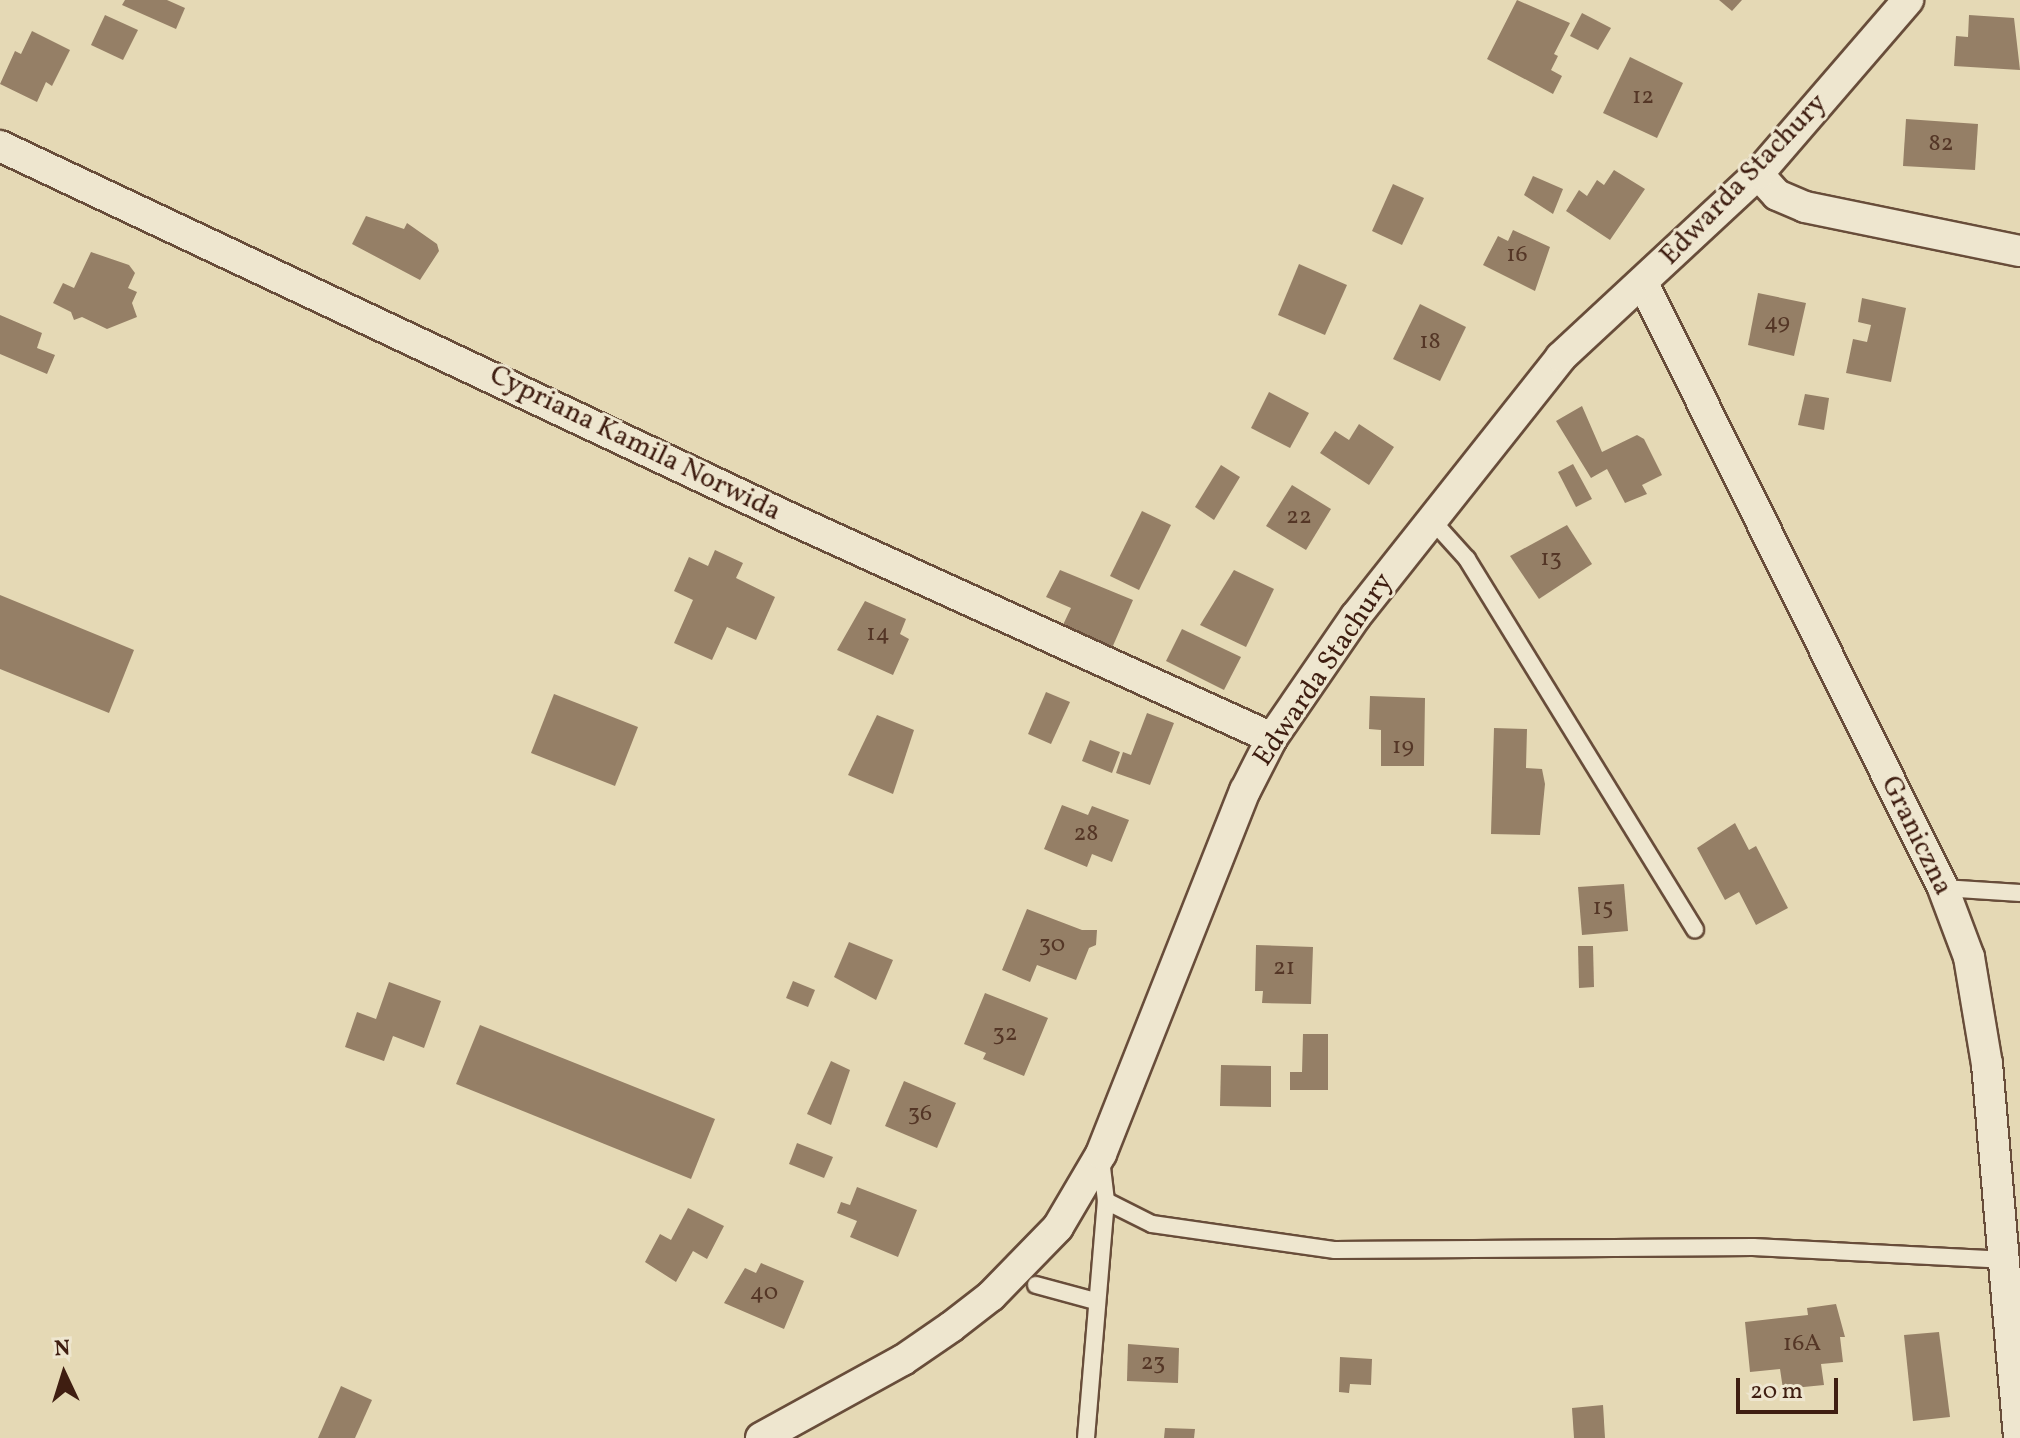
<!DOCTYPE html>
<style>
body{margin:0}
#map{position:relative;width:2020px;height:1438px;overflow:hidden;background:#e5d9b5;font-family:Vollkorn,serif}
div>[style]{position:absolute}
.building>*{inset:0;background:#957f66}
.roads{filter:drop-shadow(2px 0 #684d3a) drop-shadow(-2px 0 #684d3a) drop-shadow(0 2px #684d3a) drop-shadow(0 -2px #684d3a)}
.service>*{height:16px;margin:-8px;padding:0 8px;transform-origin:8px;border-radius:8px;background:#eee6cf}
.minor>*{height:30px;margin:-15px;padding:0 15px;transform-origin:15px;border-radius:15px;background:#eee6cf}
span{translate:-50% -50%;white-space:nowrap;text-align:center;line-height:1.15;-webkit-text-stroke:6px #eee6cf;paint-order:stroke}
.number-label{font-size:24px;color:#543626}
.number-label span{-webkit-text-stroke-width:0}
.street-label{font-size:28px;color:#3f1e11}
.north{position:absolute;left:24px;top:1334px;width:80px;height:80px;-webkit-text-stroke:6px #eee6cf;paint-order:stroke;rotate:356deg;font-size:22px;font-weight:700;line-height:32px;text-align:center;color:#3f1e11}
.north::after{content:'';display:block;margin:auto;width:28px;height:36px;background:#3f1e11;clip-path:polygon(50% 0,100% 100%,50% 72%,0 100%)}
.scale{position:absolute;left:1736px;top:1378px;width:102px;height:36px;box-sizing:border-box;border:4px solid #3f1e11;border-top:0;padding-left:10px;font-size:24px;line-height:28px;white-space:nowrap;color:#3f1e11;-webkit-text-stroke:6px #eee6cf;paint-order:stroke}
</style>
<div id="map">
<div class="building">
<i style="clip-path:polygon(125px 0,167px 0,185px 8px,176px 29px,122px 5px)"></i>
<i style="clip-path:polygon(1517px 0,1570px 23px,1554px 54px,1558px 56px,1551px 70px,1562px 76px,1553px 94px,1487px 59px)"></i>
<i style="clip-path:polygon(1719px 0,1742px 0,1732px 11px)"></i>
<i style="clip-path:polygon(1582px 13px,1611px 28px,1598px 50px,1570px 36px)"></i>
<i style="clip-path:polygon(105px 15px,138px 30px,123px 60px,91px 45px)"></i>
<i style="clip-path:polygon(1969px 15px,2014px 18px,2020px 70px,1954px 66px,1956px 36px,1968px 37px)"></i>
<i style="clip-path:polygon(32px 31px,70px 50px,52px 86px,46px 82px,37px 102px,0 84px,15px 51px,21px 54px)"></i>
<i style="clip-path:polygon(1630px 57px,1683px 83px,1657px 138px,1603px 113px)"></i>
<i style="clip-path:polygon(1906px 119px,1978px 124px,1975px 170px,1903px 166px)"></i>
<i style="clip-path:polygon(1614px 170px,1645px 189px,1610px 240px,1566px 211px,1579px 190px,1587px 196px,1597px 180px,1604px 185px)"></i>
<i style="clip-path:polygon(1533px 176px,1563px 189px,1553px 214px,1524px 195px)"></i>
<i style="clip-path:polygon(1393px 184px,1424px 198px,1402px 245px,1372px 231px)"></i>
<i style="clip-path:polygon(366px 216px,404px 229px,407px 223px,437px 244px,439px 251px,420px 280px,352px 244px)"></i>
<i style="clip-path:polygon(1513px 230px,1550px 247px,1535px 291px,1483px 265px,1498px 236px,1508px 241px)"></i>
<i style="clip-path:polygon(91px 252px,129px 265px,135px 273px,128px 288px,137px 292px,132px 303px,137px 317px,107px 329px,82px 317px,74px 320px,71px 312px,53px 303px,63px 283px,74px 288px)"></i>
<i style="clip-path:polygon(1299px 264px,1347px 285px,1325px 335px,1278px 315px)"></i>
<i style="clip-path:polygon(1758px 293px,1806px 303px,1794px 356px,1748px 345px)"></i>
<i style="clip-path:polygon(1862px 298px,1906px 308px,1891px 382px,1846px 373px,1853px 339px,1867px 342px,1871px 325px,1858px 322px)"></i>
<i style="clip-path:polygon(1420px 304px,1466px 327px,1440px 381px,1393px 359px)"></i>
<i style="clip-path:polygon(0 315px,42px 333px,37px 348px,55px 355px,47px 374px,0 354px)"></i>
<i style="clip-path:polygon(1269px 392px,1309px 413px,1290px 448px,1251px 428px)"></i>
<i style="clip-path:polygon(1805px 394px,1829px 398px,1824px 430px,1798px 425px)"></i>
<i style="clip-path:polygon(1582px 406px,1602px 452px,1637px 435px,1644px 439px,1662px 475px,1642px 485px,1647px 494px,1625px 503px,1607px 469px,1591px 478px,1556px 421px)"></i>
<i style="clip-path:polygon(1359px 424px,1394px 447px,1369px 485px,1320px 453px,1335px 431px,1349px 440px)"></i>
<i style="clip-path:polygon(1573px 464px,1592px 499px,1576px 507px,1558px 472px)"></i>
<i style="clip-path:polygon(1221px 465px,1240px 477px,1214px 520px,1195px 507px)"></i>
<i style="clip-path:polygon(1292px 485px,1331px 509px,1306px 550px,1266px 526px)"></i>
<i style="clip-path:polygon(1142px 511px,1171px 525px,1139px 590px,1110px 576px)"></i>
<i style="clip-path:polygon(1567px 525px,1592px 564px,1539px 599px,1510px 556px)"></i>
<i style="clip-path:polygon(715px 550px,743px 563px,736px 578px,775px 597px,756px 640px,727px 627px,712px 660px,674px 643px,693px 600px,674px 591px,689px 557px,708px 566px)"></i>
<i style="clip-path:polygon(1060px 570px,1133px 600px,1112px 648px,1062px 627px,1071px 608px,1046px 597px)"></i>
<i style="clip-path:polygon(1234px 570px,1274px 589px,1246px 647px,1200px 625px)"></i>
<i style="clip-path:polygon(0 595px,134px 650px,109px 713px,0 669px)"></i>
<i style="clip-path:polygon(865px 601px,906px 619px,900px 634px,909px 639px,893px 675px,837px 650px)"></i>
<i style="clip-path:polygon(1182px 629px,1241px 657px,1224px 690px,1166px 661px)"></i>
<i style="clip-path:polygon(1046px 692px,1070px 702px,1051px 744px,1028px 734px)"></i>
<i style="clip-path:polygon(554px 694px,638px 727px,615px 786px,531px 753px)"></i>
<i style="clip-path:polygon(1370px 696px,1425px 698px,1424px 766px,1381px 766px,1381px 730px,1369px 729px)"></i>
<i style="clip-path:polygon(1147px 713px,1174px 723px,1150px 785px,1116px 773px,1123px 752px,1131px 755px)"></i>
<i style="clip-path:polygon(877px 715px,914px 730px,893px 794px,848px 775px)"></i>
<i style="clip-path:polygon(1494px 728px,1527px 729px,1526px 768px,1542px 769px,1545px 784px,1540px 835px,1491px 834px)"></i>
<i style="clip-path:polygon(1090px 740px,1120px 752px,1112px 773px,1082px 761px)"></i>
<i style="clip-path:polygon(1062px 805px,1088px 815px,1092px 806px,1129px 820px,1112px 862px,1092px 854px,1087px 867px,1044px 849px)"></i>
<i style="clip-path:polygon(1735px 823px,1749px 850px,1756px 846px,1788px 908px,1756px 925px,1739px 892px,1725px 900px,1697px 848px)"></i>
<i style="clip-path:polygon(1624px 884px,1628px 931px,1582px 935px,1578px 887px)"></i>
<i style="clip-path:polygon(1027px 909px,1082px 930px,1097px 930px,1096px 945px,1089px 948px,1076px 980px,1037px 965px,1030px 982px,1002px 970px)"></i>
<i style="clip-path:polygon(849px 942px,893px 960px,876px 1000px,834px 977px)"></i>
<i style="clip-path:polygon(1256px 945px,1313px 947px,1311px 1004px,1262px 1003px,1263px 991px,1255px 991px)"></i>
<i style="clip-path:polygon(1578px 946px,1593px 946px,1594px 987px,1579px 988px)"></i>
<i style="clip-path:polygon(793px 981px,815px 990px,808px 1007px,786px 998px)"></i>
<i style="clip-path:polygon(389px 982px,441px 1001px,424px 1048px,393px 1036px,384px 1061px,345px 1047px,357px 1012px,376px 1019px)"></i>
<i style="clip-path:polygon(985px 993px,1048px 1018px,1024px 1076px,983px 1059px,986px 1053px,964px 1044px)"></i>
<i style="clip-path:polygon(480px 1025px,715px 1119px,691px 1179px,456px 1084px)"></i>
<i style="clip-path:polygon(1303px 1034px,1328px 1034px,1328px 1090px,1290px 1090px,1290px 1072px,1302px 1072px)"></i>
<i style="clip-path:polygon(831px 1061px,850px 1070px,831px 1125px,807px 1114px)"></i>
<i style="clip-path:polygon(1221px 1065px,1271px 1066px,1271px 1107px,1220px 1106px)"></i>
<i style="clip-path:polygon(904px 1081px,956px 1103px,937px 1148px,885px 1126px)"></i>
<i style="clip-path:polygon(797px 1143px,833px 1157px,824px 1178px,789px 1164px)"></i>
<i style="clip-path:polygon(857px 1187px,917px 1210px,898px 1257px,850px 1237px,857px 1221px,837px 1213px,841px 1202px,850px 1205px)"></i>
<i style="clip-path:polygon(688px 1208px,724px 1226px,707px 1259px,693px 1251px,676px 1282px,645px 1262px,660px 1234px,671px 1240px)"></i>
<i style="clip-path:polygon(761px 1263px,804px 1281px,784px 1329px,724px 1303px,745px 1268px,756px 1273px)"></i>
<i style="clip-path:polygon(1836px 1304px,1845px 1337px,1840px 1337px,1843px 1362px,1821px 1364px,1824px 1385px,1783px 1389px,1780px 1369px,1750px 1372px,1745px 1322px,1808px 1315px,1807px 1308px)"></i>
<i style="clip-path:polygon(1939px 1332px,1950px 1417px,1913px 1421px,1904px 1335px)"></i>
<i style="clip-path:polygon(1128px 1344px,1179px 1348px,1178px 1383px,1127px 1381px)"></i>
<i style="clip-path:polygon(1340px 1357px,1372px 1359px,1371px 1385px,1350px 1384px,1349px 1393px,1339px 1392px)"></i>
<i style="clip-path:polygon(341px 1386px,372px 1400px,355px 1438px,318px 1438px)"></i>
<i style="clip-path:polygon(1603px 1405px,1605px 1438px,1574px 1438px,1572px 1408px)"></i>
<i style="clip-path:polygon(1165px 1428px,1195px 1429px,1194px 1438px,1164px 1438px)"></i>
</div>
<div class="roads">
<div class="service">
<i style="left:1430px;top:518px;width:55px;rotate:47.9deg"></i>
<i style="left:1467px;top:559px;width:435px;rotate:58.4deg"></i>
<i style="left:1943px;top:888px;width:77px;rotate:3.7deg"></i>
<i style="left:1106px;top:1201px;width:51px;rotate:26.6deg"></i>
<i style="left:1152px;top:1224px;width:185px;rotate:8.1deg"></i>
<i style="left:1335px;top:1250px;width:418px;rotate:-0.4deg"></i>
<i style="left:1753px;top:1247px;width:255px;rotate:2.9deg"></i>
<i style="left:1036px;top:1285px;width:61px;rotate:15.2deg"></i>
<i style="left:1086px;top:1438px;width:238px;rotate:-85.2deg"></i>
<i style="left:1106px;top:1201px;width:42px;rotate:-96.8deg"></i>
</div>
<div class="minor">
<i style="left:0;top:146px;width:872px;rotate:25.24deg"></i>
<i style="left:789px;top:518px;width:531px;rotate:24.49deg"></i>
<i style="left:1758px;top:174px;width:28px;rotate:48deg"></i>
<i style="left:1777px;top:195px;width:30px;rotate:23deg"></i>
<i style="left:1805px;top:207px;width:219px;rotate:11.6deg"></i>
<i style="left:1643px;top:283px;width:675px;rotate:63.62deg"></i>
<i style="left:1943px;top:888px;width:74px;rotate:69.4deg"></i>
<i style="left:1969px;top:957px;width:109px;rotate:80.5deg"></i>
<i style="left:1987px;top:1064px;width:375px;rotate:85.1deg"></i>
<i style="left:761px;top:1438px;width:162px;rotate:-28.8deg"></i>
<i style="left:903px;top:1360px;width:58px;rotate:-34.5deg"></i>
<i style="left:951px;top:1327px;width:51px;rotate:-37.8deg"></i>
<i style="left:991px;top:1296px;width:96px;rotate:-45.8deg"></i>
<i style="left:1058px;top:1227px;width:85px;rotate:-59.5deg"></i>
<i style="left:1101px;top:1154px;width:391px;rotate:-68.4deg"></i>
<i style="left:1245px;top:791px;width:59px;rotate:-63deg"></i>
<i style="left:1272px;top:738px;width:148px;rotate:-55.5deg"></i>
<i style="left:1356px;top:616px;width:330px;rotate:-51.6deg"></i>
<i style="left:1561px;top:357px;width:269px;rotate:-42.9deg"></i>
<i style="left:1758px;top:174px;width:230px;rotate:-49.2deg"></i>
</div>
</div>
<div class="number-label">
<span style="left:1643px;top:98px">12</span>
<span style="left:1941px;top:145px">82</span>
<span style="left:1517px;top:256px">16</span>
<span style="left:1777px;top:324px">49</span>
<span style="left:1430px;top:343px">18</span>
<span style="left:1299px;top:518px">22</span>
<span style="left:1551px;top:560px">13</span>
<span style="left:878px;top:635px">14</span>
<span style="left:1403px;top:748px">19</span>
<span style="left:1086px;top:835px">28</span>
<span style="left:1603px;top:909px">15</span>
<span style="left:1052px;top:946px">30</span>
<span style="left:1284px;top:969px">21</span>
<span style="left:1005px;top:1035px">32</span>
<span style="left:920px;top:1115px">36</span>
<span style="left:764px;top:1294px">40</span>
<span style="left:1802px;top:1345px">16A</span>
<span style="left:1153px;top:1364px">23</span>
</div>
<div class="street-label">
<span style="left:1744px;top:180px;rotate:-46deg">Edwarda Stachury</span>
<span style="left:635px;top:444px;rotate:26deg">Cypriana Kamila Norwida</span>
<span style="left:1324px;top:670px;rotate:-56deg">Edwarda Stachury</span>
<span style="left:1916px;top:836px;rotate:64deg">Graniczna</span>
</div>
<div class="north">N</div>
<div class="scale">20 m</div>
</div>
